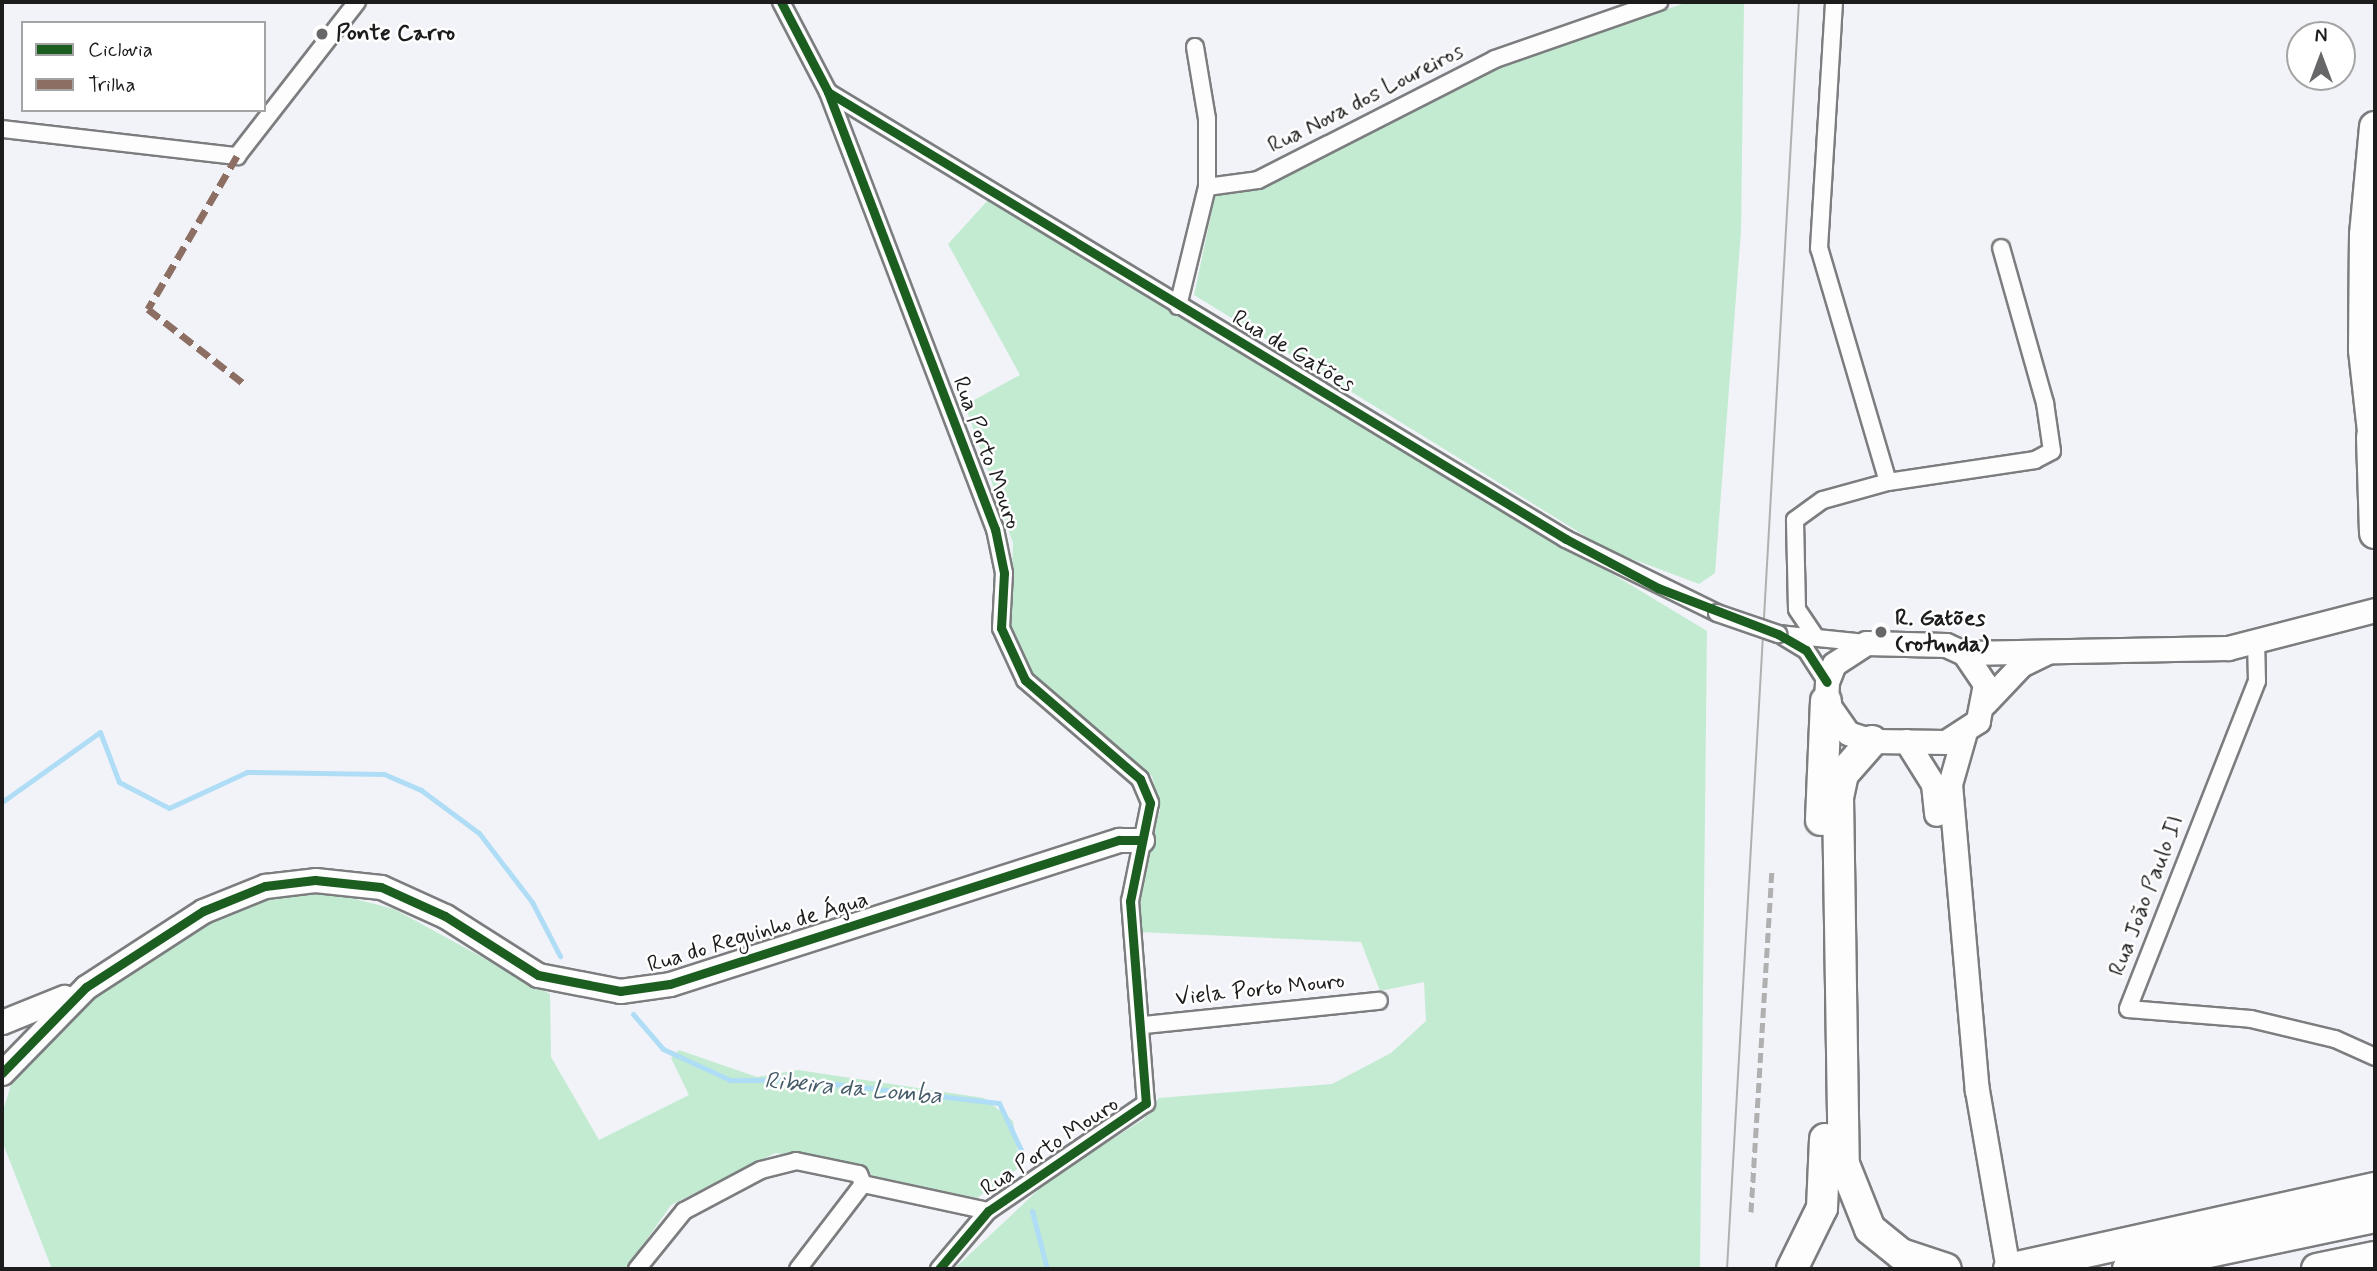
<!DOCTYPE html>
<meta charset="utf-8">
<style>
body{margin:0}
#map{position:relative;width:2377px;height:1271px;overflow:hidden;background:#f2f3f8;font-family:Mynerve,sans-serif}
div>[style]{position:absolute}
.green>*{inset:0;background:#c2ebd2}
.stream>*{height:5px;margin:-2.5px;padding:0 2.5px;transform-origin:2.5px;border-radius:2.5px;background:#b0ddf6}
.roads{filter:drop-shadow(2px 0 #7c7d7f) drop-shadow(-2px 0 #7c7d7f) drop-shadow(0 2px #7c7d7f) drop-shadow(0 -2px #7c7d7f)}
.street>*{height:16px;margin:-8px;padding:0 8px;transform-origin:8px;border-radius:8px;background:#fdfdfe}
.secondary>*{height:23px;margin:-11.5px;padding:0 11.5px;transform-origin:11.5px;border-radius:11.5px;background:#fdfdfe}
.highway>*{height:30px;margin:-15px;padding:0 15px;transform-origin:15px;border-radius:15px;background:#fdfdfe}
.tram>*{height:2px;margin:-1px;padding:0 1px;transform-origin:1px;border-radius:1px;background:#b0b0b1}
.rail>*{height:5px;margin-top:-2.5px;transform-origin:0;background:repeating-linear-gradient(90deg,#b0b0b1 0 10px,transparent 0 15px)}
.bridges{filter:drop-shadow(2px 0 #7c7d7f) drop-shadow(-2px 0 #7c7d7f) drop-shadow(0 2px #7c7d7f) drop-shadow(0 -2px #7c7d7f)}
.street-bridge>*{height:16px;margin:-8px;padding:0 8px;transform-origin:8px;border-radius:8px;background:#fdfdfe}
.quiet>*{height:7px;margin-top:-3.5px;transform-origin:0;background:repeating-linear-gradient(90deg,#8d6e63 0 14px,transparent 0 21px)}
.cycleway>*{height:9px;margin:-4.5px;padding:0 4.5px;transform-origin:4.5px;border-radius:4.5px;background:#1b5e20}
.dots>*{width:19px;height:19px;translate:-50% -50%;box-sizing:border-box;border:4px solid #fff;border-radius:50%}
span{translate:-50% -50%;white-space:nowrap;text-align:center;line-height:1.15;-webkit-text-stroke:5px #fff;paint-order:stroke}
.poi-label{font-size:23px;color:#1c1c1c;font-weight:700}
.left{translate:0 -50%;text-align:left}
.street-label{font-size:23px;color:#1c1c1c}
.water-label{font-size:24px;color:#465c68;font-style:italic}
.frame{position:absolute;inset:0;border:4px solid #1c1c1c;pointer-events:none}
.legend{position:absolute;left:21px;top:21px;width:245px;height:91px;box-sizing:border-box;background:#fff;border:2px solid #a4a4a4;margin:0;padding:9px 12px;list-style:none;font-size:21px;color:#1c1c1c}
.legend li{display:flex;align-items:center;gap:14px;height:35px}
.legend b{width:35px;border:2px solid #a4a4a4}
.north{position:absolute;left:2286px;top:21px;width:70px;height:70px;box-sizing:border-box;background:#fff;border:2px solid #a4a4a4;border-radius:50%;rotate:0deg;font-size:19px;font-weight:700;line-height:28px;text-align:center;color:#1c1c1c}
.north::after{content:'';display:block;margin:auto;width:24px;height:32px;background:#676769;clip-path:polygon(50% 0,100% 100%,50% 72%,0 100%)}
</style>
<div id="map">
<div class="green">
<i style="clip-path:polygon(1688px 2px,1744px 2px,1741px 231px,1715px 573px,1699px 584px,1608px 550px,1194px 295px,1215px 196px,1262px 186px,1499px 66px)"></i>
<i style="clip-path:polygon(990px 198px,1707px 631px,1700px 1269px,954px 1269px,1051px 1178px,1144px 1119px,1159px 1098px,1332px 1084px,1391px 1053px,1426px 1021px,1424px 982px,1380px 991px,1361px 942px,1139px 932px,1135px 897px,1160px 810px,1152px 776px,1027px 670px,1010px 621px,1013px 543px,965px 405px,1020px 375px,948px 244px)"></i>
<i style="clip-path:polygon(282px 894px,340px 895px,394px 909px,550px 994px,551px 1057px,599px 1140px,689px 1095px,671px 1058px,679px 1050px,757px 1077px,798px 1070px,984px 1098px,1013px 1121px,1020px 1167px,977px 1198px,873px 1176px,862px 1164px,775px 1153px,671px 1205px,626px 1269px,52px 1269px,2px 1141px,2px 1114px,20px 1056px,57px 1021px,211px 916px)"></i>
</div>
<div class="stream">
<i style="left:2px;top:802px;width:120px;rotate:-35.5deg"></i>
<i style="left:100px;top:732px;width:53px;rotate:69.2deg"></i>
<i style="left:119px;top:782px;width:56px;rotate:27.5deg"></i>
<i style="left:169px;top:808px;width:86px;rotate:-24.8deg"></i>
<i style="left:247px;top:772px;width:137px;rotate:0.8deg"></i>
<i style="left:384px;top:774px;width:40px;rotate:23.4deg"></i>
<i style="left:421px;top:790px;width:72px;rotate:36.6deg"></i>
<i style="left:479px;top:833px;width:87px;rotate:52.5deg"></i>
<i style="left:532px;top:902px;width:61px;rotate:62.6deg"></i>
<i style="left:633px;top:1014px;width:46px;rotate:49.4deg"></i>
<i style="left:663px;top:1049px;width:74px;rotate:24.8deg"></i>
<i style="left:730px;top:1080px;width:70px"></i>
<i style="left:800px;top:1080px;width:200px;rotate:6.6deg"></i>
<i style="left:999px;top:1103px;width:54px;rotate:64.9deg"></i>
<i style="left:1032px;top:1211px;width:60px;rotate:75.5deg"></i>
</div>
<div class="roads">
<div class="street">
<i style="left:781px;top:2px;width:102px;rotate:62.4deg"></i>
<i style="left:828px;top:92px;width:468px;rotate:69.1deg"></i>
<i style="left:995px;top:529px;width:45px;rotate:78.4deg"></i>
<i style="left:1004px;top:573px;width:55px;rotate:93.1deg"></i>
<i style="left:1001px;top:628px;width:57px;rotate:65.2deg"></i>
<i style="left:1025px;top:680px;width:152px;rotate:40.7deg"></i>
<i style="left:1140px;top:779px;width:26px;rotate:67deg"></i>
<i style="left:1150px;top:803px;width:100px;rotate:101.5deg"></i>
<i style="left:1130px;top:901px;width:203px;rotate:85.5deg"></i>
<i style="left:1146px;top:1103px;width:191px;rotate:145.6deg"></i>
<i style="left:988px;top:1211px;width:76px;rotate:130.2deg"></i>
<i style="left:1195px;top:47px;width:73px;rotate:80.5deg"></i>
<i style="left:1207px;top:119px;width:68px;rotate:90deg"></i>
<i style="left:828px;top:92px;width:863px;rotate:31.2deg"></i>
<i style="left:1566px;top:539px;width:168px;rotate:26.1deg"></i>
<i style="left:2px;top:129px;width:237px;rotate:6.6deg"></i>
<i style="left:237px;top:156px;width:195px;rotate:-52.1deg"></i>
<i style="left:1178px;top:306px;width:122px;rotate:-76.3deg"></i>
<i style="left:1207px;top:187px;width:51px;rotate:-7.8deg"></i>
<i style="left:1258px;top:180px;width:266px;rotate:-27deg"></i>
<i style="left:1495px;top:59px;width:174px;rotate:-19.2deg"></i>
<i style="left:1888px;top:482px;width:149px;rotate:-8.5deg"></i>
<i style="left:2035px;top:460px;width:19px;rotate:-28deg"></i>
<i style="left:2052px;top:451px;width:49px;rotate:-98.3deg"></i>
<i style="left:2045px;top:403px;width:161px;rotate:-105.8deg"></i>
<i style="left:1778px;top:634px;width:88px;rotate:5.8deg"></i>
<i style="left:1815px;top:636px;width:32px;rotate:-124deg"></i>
<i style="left:1797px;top:609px;width:89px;rotate:-91.3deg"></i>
<i style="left:1795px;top:520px;width:34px;rotate:-36deg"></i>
<i style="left:1823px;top:500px;width:67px;rotate:-15.5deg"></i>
<i style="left:1888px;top:482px;width:244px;rotate:-106.4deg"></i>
<i style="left:1819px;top:248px;width:246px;rotate:-86.5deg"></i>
<i style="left:1784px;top:637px;width:26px;rotate:31deg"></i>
<i style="left:1806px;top:650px;width:38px;rotate:57deg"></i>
<i style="left:2256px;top:640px;width:41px;rotate:88.6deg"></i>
<i style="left:2257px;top:681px;width:352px;rotate:111.5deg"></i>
<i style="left:2128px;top:1009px;width:123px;rotate:4.6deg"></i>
<i style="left:2251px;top:1019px;width:86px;rotate:13.4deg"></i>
<i style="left:2335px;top:1039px;width:44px;rotate:24.2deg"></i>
<i style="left:1145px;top:1025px;width:235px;rotate:-5.9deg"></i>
<i style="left:863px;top:1184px;width:128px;rotate:12.2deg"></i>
<i style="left:637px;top:1269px;width:75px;rotate:-51deg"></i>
<i style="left:684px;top:1211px;width:87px;rotate:-28deg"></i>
<i style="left:761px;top:1170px;width:36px;rotate:-14deg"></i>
<i style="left:796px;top:1161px;width:64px;rotate:11.7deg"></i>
<i style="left:859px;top:1174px;width:11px;rotate:68deg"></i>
<i style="left:798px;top:1269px;width:107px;rotate:-52.6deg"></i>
</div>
<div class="secondary">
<i style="left:1866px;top:643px;width:80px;rotate:1.4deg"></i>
<i style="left:1946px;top:645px;width:20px;rotate:24deg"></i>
<i style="left:1964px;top:653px;width:37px;rotate:56deg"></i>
<i style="left:1985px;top:684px;width:38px;rotate:101deg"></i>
<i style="left:1978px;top:721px;width:38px;rotate:147deg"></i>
<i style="left:1946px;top:742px;width:74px;rotate:-179.2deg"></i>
<i style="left:1872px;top:741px;width:25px;rotate:-162deg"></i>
<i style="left:1848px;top:733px;width:39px;rotate:-125deg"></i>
<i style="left:1826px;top:701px;width:19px;rotate:-87deg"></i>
<i style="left:1827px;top:682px;width:19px;rotate:-69deg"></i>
<i style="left:1834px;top:664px;width:38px;rotate:-33deg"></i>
<i style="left:1964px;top:653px;width:264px;rotate:-1.1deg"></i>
<i style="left:2228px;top:648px;width:152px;rotate:-14.5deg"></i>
<i style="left:1985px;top:703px;width:52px;rotate:-46.5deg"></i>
<i style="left:2021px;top:665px;width:28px;rotate:-26deg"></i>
<i style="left:1964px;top:735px;width:51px;rotate:105.9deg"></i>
<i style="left:1950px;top:784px;width:307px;rotate:85deg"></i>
<i style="left:1977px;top:1090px;width:182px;rotate:80.2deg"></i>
<i style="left:1906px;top:741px;width:51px;rotate:57.9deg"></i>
<i style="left:1933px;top:784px;width:30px;rotate:84deg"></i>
<i style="left:2px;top:1022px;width:67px;rotate:-22deg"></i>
<i style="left:2px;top:1073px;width:120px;rotate:-45.7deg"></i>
<i style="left:86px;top:987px;width:140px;rotate:-33deg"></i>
<i style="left:203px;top:911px;width:67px;rotate:-22deg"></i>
<i style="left:265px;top:886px;width:50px;rotate:-6.8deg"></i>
<i style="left:315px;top:880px;width:66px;rotate:6.1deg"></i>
<i style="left:381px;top:887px;width:70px;rotate:24.4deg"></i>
<i style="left:445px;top:916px;width:110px;rotate:32.4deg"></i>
<i style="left:538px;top:975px;width:84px;rotate:11deg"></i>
<i style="left:620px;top:991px;width:50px;rotate:-8deg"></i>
<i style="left:670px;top:984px;width:472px;rotate:-17.8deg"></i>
<i style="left:1119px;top:840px;width:23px"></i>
</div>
<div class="highway">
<i style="left:2375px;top:127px;width:108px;rotate:95.3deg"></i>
<i style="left:2365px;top:235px;width:115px;rotate:90.5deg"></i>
<i style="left:2364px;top:350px;width:100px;rotate:83.7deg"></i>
<i style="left:2372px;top:437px;width:96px;rotate:88.2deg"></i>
<i style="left:1872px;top:741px;width:44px;rotate:131.3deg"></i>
<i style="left:1843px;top:774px;width:24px;rotate:102deg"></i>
<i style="left:1838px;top:797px;width:367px;rotate:89.1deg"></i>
<i style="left:1844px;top:1164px;width:70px;rotate:68.2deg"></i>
<i style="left:1870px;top:1229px;width:40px;rotate:39deg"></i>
<i style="left:1901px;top:1254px;width:47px;rotate:18.4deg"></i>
<i style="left:1821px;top:820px;width:119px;rotate:-87.6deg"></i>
<i style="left:1792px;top:1269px;width:68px;rotate:-63.8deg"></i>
<i style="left:1822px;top:1208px;width:69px;rotate:-87.5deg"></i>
<i style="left:2009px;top:1269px;width:375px;rotate:-12.5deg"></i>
<i style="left:2128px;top:1269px;width:252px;rotate:-11.9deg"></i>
<i style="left:2317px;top:1269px;width:59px;rotate:-11.7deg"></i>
</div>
</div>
<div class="tram">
<i style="left:1727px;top:1269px;width:1269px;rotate:-86.75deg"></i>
</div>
<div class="rail">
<i style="left:1751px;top:1212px;width:342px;rotate:-86.5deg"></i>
</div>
<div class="bridges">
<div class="street-bridge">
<i style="left:1717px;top:613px;width:65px;rotate:19deg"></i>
</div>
</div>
<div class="quiet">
<i style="left:237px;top:156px;width:177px;rotate:120.2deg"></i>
<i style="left:148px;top:309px;width:120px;rotate:37.9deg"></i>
</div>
<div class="cycleway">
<i style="left:781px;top:2px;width:102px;rotate:62.4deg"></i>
<i style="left:828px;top:92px;width:468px;rotate:69.1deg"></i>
<i style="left:995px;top:529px;width:45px;rotate:78.4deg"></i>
<i style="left:1004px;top:573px;width:55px;rotate:93.1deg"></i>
<i style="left:1001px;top:628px;width:57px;rotate:65.2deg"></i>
<i style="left:1025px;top:680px;width:152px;rotate:40.7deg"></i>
<i style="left:1140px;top:779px;width:26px;rotate:67deg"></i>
<i style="left:1150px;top:803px;width:100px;rotate:101.5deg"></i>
<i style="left:1130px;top:901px;width:203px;rotate:85.5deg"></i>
<i style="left:1146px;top:1103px;width:191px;rotate:145.6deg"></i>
<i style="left:988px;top:1211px;width:76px;rotate:130.2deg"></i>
<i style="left:828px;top:92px;width:863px;rotate:31.2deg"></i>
<i style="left:1566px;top:539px;width:104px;rotate:28deg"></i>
<i style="left:1658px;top:588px;width:129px;rotate:21deg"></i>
<i style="left:1778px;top:634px;width:32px;rotate:30deg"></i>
<i style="left:1806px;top:650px;width:38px;rotate:57deg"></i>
<i style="left:2px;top:1073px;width:120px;rotate:-45.7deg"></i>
<i style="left:86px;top:987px;width:140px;rotate:-33deg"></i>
<i style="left:203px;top:911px;width:67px;rotate:-22deg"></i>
<i style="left:265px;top:886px;width:50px;rotate:-6.8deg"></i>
<i style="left:315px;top:880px;width:66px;rotate:6.1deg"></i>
<i style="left:381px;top:887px;width:70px;rotate:24.4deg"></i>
<i style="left:445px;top:916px;width:110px;rotate:32.4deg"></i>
<i style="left:538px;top:975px;width:84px;rotate:11deg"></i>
<i style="left:620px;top:991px;width:50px;rotate:-8deg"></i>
<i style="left:670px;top:984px;width:472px;rotate:-17.8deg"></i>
<i style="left:1119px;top:840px;width:23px"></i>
</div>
<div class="dots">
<i style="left:322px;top:34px;background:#676769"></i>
<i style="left:1881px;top:632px;background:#676769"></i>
</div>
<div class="poi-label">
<span class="left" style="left:336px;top:34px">Ponte Carro</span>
<span class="left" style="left:1895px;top:632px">R. Gatões<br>(rotunda)</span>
</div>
<div class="street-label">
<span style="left:1366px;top:99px;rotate:-27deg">Rua Nova dos Loureiros</span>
<span style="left:1293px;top:352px;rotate:31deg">Rua de Gatões</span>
<span style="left:986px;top:453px;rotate:70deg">Rua Porto Mouro</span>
<span style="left:2147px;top:896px;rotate:-69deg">Rua João Paulo II</span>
<span style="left:758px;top:933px;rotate:-17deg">Rua do Reguinho de Água</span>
<span style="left:1260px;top:990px;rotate:-6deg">Viela Porto Mouro</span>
<span style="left:1050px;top:1147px;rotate:-34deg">Rua Porto Mouro</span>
</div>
<div class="water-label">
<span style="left:853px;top:1089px;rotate:5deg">Ribeira da Lomba</span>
</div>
<div class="frame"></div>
<ul class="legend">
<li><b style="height:9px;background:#1b5e20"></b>Ciclovia</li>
<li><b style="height:9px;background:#8d6e63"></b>Trilha</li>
</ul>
<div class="north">N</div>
</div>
